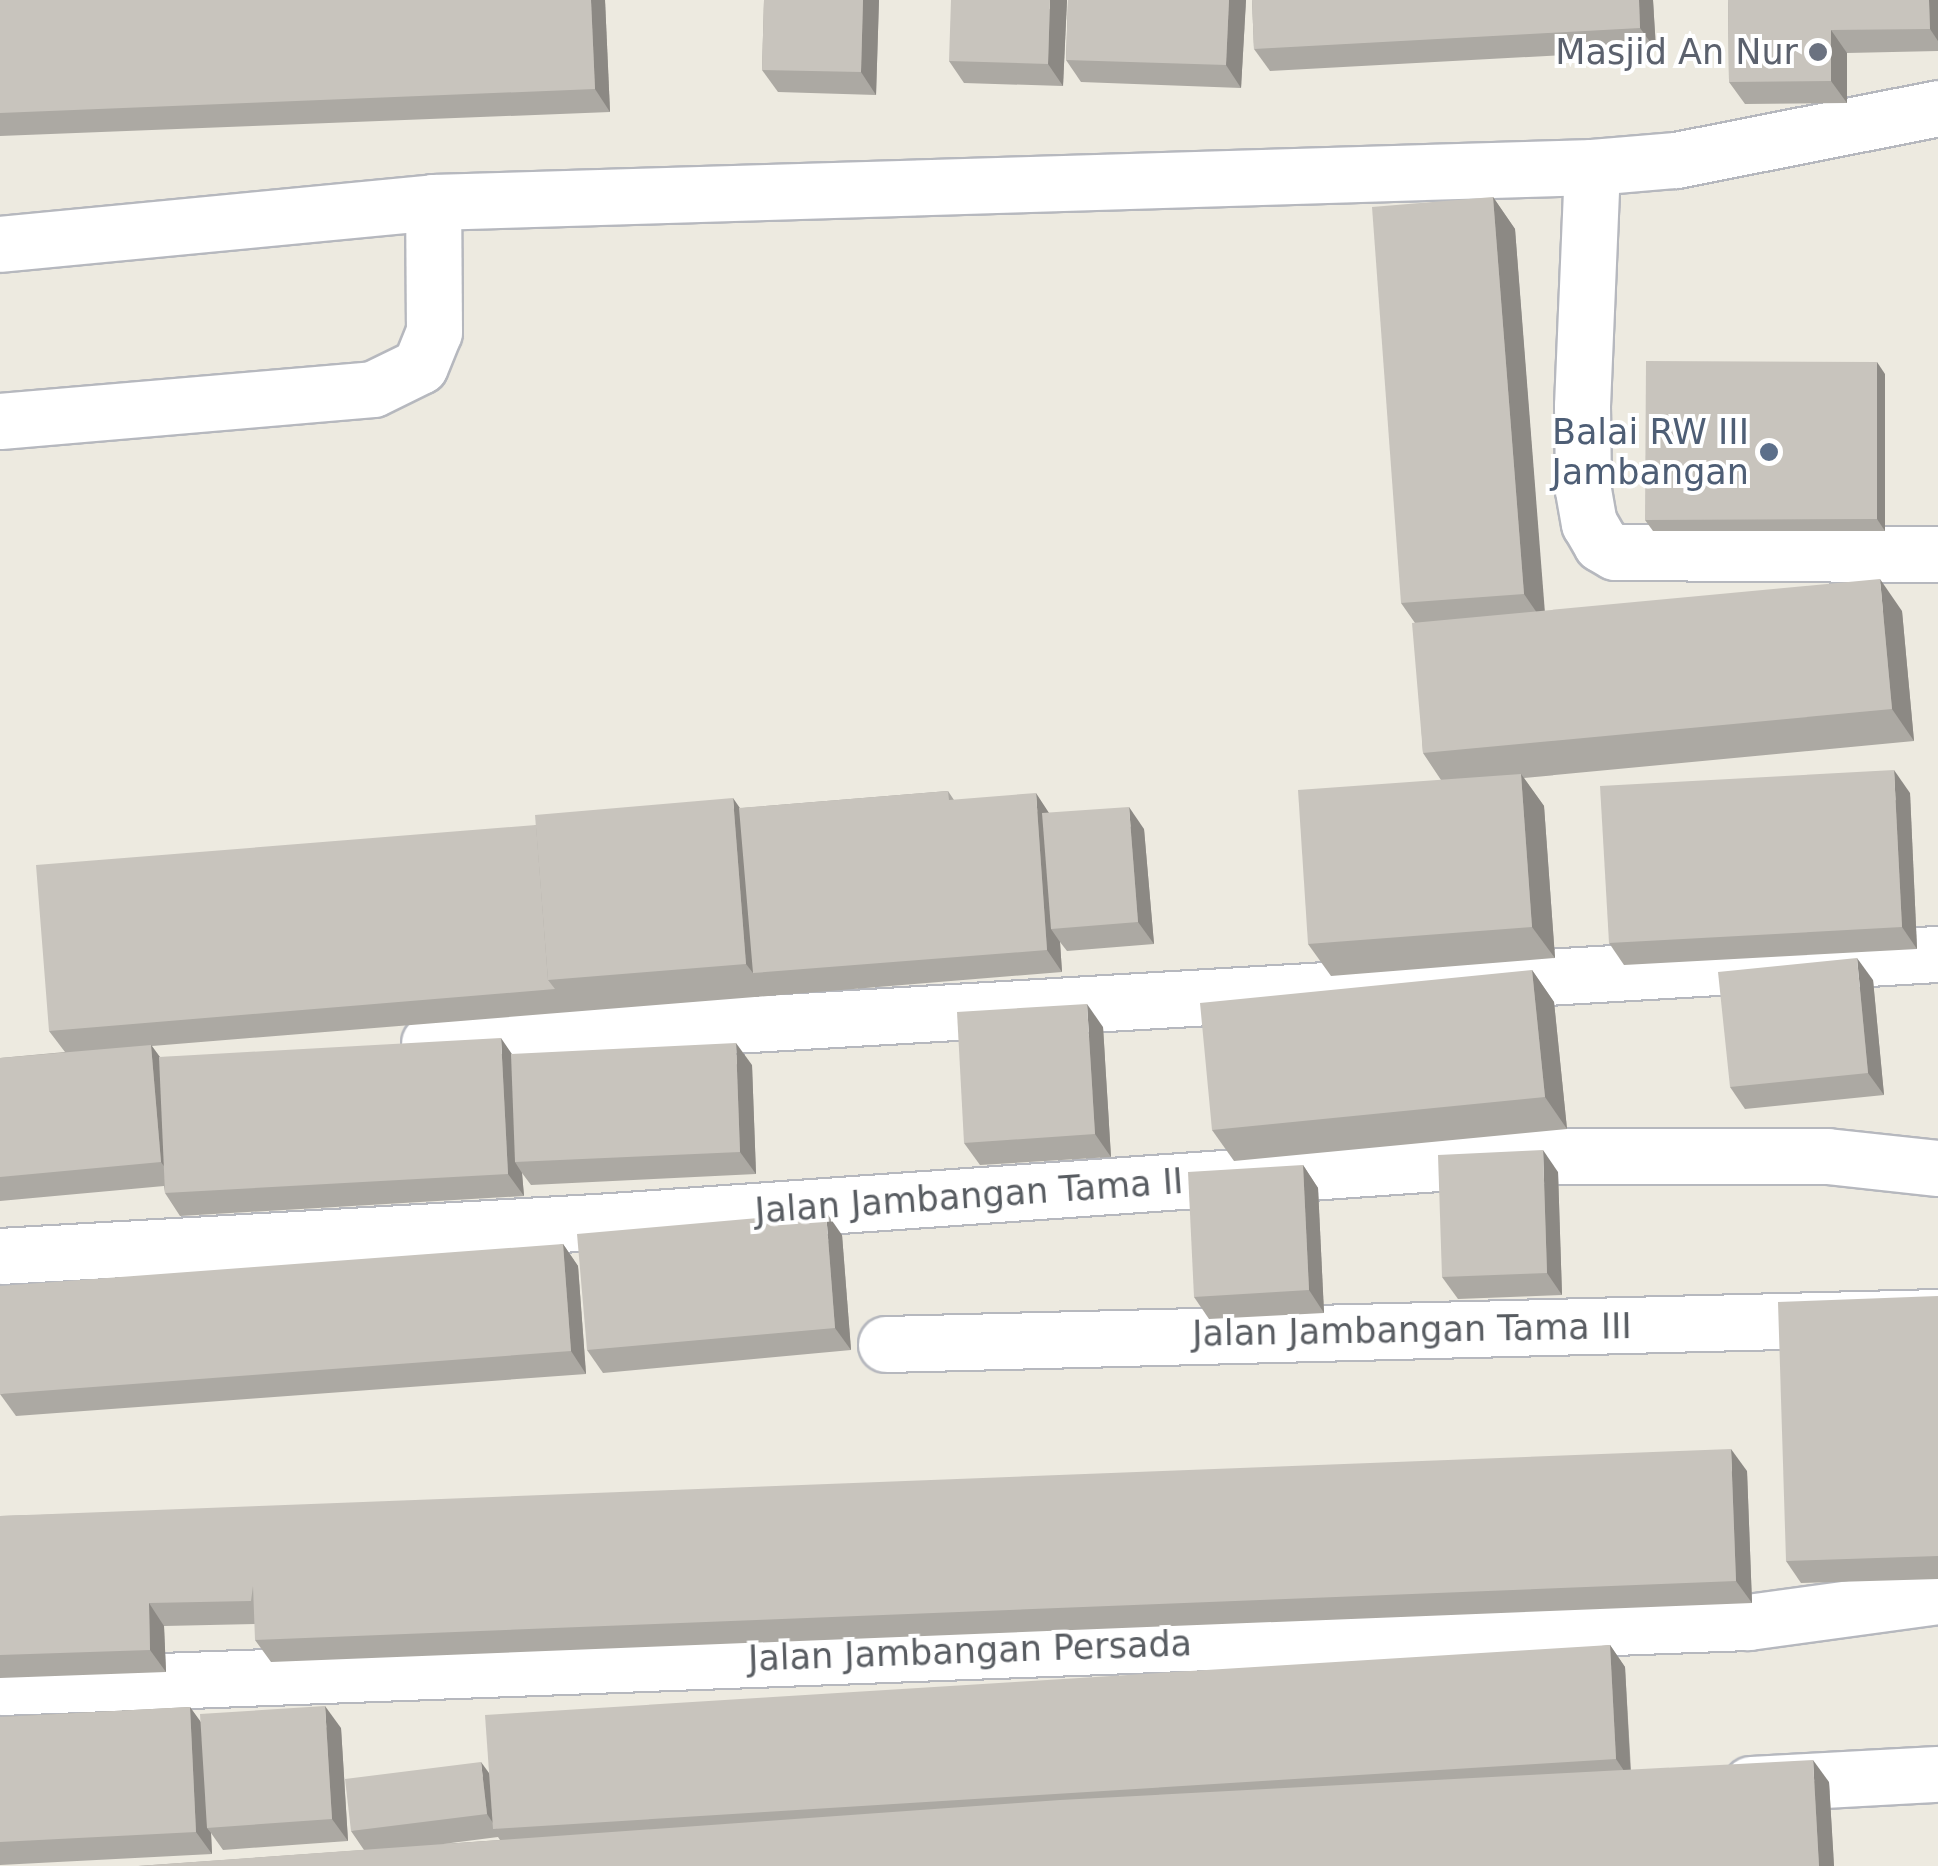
<!DOCTYPE html>
<style>
body{margin:0}
#map{position:relative;width:1938px;height:1866px;overflow:hidden;background:#edeae0;font-family:"DejaVu Sans",sans-serif}
div>[style]{position:absolute}
.roads{filter:drop-shadow(2px 0 #b6b8be) drop-shadow(-2px 0 #b6b8be) drop-shadow(0 2px #b6b8be) drop-shadow(0 -2px #b6b8be)}
.minor>*{height:55px;margin:-27.5px;padding:0 27.5px;transform-origin:27.5px;border-radius:27.5px;background:#fff}
.wall>*{inset:0;background:#aca9a3}
.shaded-wall>*{inset:0;background:#8c8984}
.building>*{inset:0;background:#c8c4bd}
.dots>*{width:28px;height:28px;translate:-50% -50%;box-sizing:border-box;border:5px solid #fff;border-radius:50%}
span{translate:-50% -50%;white-space:nowrap;text-align:center;line-height:1.15;-webkit-text-stroke:8px #fff;paint-order:stroke}
.worship-label{font-size:35px;color:#5b616d}
.right{translate:-100% -50%;text-align:right}
.service-label{font-size:35px;color:#4e5e75}
.street-label{font-size:35px;color:#595d62}
</style>
<div id="map">
<div class="roads">
<div class="minor">
<i style="left:1592px;top:167px;width:239px;rotate:92.4deg"></i>
<i style="left:1582px;top:406px;width:84px;rotate:89.3deg"></i>
<i style="left:1583px;top:490px;width:34px;rotate:80deg"></i>
<i style="left:1589px;top:523px;width:24px;rotate:60deg"></i>
<i style="left:1601px;top:544px;width:16px;rotate:30deg"></i>
<i style="left:1615px;top:552px;width:323px;rotate:0.4deg"></i>
<i style="left:0;top:244px;width:435px;rotate:-5.5deg"></i>
<i style="left:433px;top:202px;width:1160px;rotate:-1.73deg"></i>
<i style="left:1592px;top:167px;width:84px;rotate:-4.8deg"></i>
<i style="left:1676px;top:160px;width:267px;rotate:-11.2deg"></i>
<i style="left:0;top:421px;width:374px;rotate:-4.9deg"></i>
<i style="left:373px;top:389px;width:52px;rotate:-26.1deg"></i>
<i style="left:420px;top:366px;width:37px;rotate:-68deg"></i>
<i style="left:434px;top:332px;width:130px;rotate:-90.4deg"></i>
<i style="left:429px;top:1043px;width:1512px;rotate:-3.38deg"></i>
<i style="left:0;top:1256px;width:613px;rotate:-3.27deg"></i>
<i style="left:612px;top:1221px;width:928px;rotate:-4.02deg"></i>
<i style="left:1538px;top:1156px;width:289px"></i>
<i style="left:1827px;top:1156px;width:112px;rotate:6.2deg"></i>
<i style="left:886px;top:1344px;width:1052px;rotate:-1.47deg"></i>
<i style="left:0;top:1687px;width:1749px;rotate:-2.13deg"></i>
<i style="left:1748px;top:1622px;width:192px;rotate:-7.8deg"></i>
<i style="left:1751px;top:1784px;width:187px;rotate:-3.1deg"></i>
</div>
</div>
<div class="wall">
<i style="clip-path:polygon(0 0,605px 0,610px 112px,0 136px)"></i>
<i style="clip-path:polygon(764px 0,879px 0,876px 95px,778px 92px,762px 70px)"></i>
<i style="clip-path:polygon(1067px 0,1063px 86px,964px 83px,949px 61px)"></i>
<i style="clip-path:polygon(1068px 0,1246px 0,1241px 88px,1081px 82px,1066px 60px)"></i>
<i style="clip-path:polygon(1252px 0,1653px 0,1656px 50px,1270px 71px,1254px 49px)"></i>
<i style="clip-path:polygon(1728px 0,1938px 0,1938px 51px,1847px 53px,1847px 103px,1745px 104px,1729px 82px)"></i>
<i style="clip-path:polygon(1493px 197px,1515px 229px,1544px 611px,1902px 611px,1914px 741px,1524px 778px,1544px 806px,1555px 958px,1331px 976px,1308px 944px,1441px 780px,1423px 753px,1415px 623px,1401px 603px)"></i>
<i style="clip-path:polygon(1885px 374px,1885px 531px,1653px 531px,1645px 520px)"></i>
<i style="clip-path:polygon(948px 791px,954px 800px,1049px 813px,1144px 829px,1154px 944px,1067px 951px,1060px 942px,1062px 972px,152px 1046px,160px 1057px,512px 1054px,752px 1065px,756px 1174px,531px 1185px,522px 1173px,524px 1196px,180px 1216px,165px 1193px,164px 1186px,0 1201px,0 1058px,65px 1052px,49px 1031px,536px 825px)"></i>
<i style="clip-path:polygon(1910px 793px,1917px 949px,1624px 965px,1609px 943px)"></i>
<i style="clip-path:polygon(1532px 970px,1554px 1002px,1567px 1129px,1234px 1161px,1212px 1130px)"></i>
<i style="clip-path:polygon(1873px 980px,1884px 1095px,1745px 1109px,1730px 1087px)"></i>
<i style="clip-path:polygon(1103px 1027px,1111px 1157px,980px 1165px,964px 1143px)"></i>
<i style="clip-path:polygon(1303px 1165px,1318px 1188px,1324px 1313px,1209px 1319px,1194px 1297px)"></i>
<i style="clip-path:polygon(1558px 1172px,1562px 1295px,1458px 1299px,1442px 1277px)"></i>
<i style="clip-path:polygon(842px 1235px,851px 1350px,603px 1373px,587px 1350px)"></i>
<i style="clip-path:polygon(563px 1244px,578px 1266px,586px 1374px,16px 1416px,0 1394px)"></i>
<i style="clip-path:polygon(1938px 1296px,1938px 1579px,1801px 1583px,1786px 1561px)"></i>
<i style="clip-path:polygon(1747px 1471px,1752px 1603px,271px 1662px,255px 1640px,255px 1624px,164px 1626px,166px 1672px,0 1678px,0 1516px)"></i>
<i style="clip-path:polygon(evenodd,1610px 1645px,1625px 1667px,1631px 1770px,1829px 1782px,1834px 1866px,138px 1866px,364px 1850px,351px 1831px,489px 1774px,1610px 1645px,498px 1837px,500px 1840px,443px 1844px,498px 1837px)"></i>
<i style="clip-path:polygon(190px 1707px,200px 1722px,341px 1728px,348px 1841px,223px 1850px,211px 1833px,212px 1854px,0 1865px,0 1717px)"></i>
</div>
<div class="shaded-wall">
<i style="clip-path:polygon(591px 0,605px 0,610px 112px,595px 89px)"></i>
<i style="clip-path:polygon(863px 0,879px 0,876px 95px,861px 72px)"></i>
<i style="clip-path:polygon(1050px 0,1067px 0,1063px 86px,1048px 64px)"></i>
<i style="clip-path:polygon(1229px 0,1246px 0,1241px 88px,1226px 65px)"></i>
<i style="clip-path:polygon(1639px 0,1653px 0,1656px 50px,1640px 28px)"></i>
<i style="clip-path:polygon(1929px 0,1938px 0,1938px 41px,1930px 29px)"></i>
<i style="clip-path:polygon(1831px 30px,1847px 53px,1847px 103px,1831px 81px)"></i>
<i style="clip-path:polygon(1493px 197px,1515px 229px,1546px 626px,1524px 594px)"></i>
<i style="clip-path:polygon(1877px 362px,1885px 374px,1885px 531px,1877px 519px)"></i>
<i style="clip-path:polygon(1880px 579px,1902px 611px,1914px 741px,1892px 709px)"></i>
<i style="clip-path:polygon(1894px 770px,1910px 793px,1917px 949px,1902px 927px)"></i>
<i style="clip-path:polygon(1521px 774px,1544px 806px,1555px 958px,1532px 927px)"></i>
<i style="clip-path:polygon(1036px 793px,1051px 816px,1051px 929px,1060px 942px,1062px 972px,1047px 950px)"></i>
<i style="clip-path:polygon(733px 798px,755px 830px,753px 973px,746px 964px)"></i>
<i style="clip-path:polygon(1129px 807px,1144px 829px,1154px 944px,1138px 922px)"></i>
<i style="clip-path:polygon(1857px 958px,1873px 980px,1884px 1095px,1868px 1073px)"></i>
<i style="clip-path:polygon(1532px 970px,1554px 1002px,1567px 1129px,1545px 1097px)"></i>
<i style="clip-path:polygon(1087px 1004px,1103px 1027px,1111px 1157px,1095px 1134px)"></i>
<i style="clip-path:polygon(501px 1038px,516px 1060px,515px 1162px,522px 1173px,524px 1196px,508px 1174px)"></i>
<i style="clip-path:polygon(736px 1043px,752px 1065px,756px 1174px,740px 1152px)"></i>
<i style="clip-path:polygon(151px 1045px,167px 1067px,177px 1185px,161px 1162px)"></i>
<i style="clip-path:polygon(1543px 1150px,1558px 1172px,1562px 1295px,1547px 1273px)"></i>
<i style="clip-path:polygon(1303px 1165px,1318px 1188px,1324px 1313px,1309px 1290px)"></i>
<i style="clip-path:polygon(826px 1212px,842px 1235px,851px 1350px,835px 1328px)"></i>
<i style="clip-path:polygon(563px 1244px,578px 1266px,586px 1374px,571px 1351px)"></i>
<i style="clip-path:polygon(1731px 1449px,1747px 1471px,1752px 1603px,1736px 1581px)"></i>
<i style="clip-path:polygon(149px 1603px,164px 1626px,166px 1672px,150px 1650px)"></i>
<i style="clip-path:polygon(1610px 1645px,1625px 1667px,1631px 1781px,1616px 1759px)"></i>
<i style="clip-path:polygon(325px 1706px,341px 1728px,348px 1841px,332px 1819px)"></i>
<i style="clip-path:polygon(190px 1707px,206px 1729px,207px 1828px,211px 1833px,212px 1854px,196px 1832px)"></i>
<i style="clip-path:polygon(1813px 1760px,1829px 1782px,1834px 1866px,1819px 1866px)"></i>
<i style="clip-path:polygon(481px 1762px,497px 1784px,497px 1829px,487px 1814px)"></i>
</div>
<div class="building">
<i style="clip-path:polygon(0 0,591px 0,595px 89px,0 113px)"></i>
<i style="clip-path:polygon(764px 0,863px 0,861px 72px,762px 70px)"></i>
<i style="clip-path:polygon(951px 0,1050px 0,1048px 64px,949px 61px)"></i>
<i style="clip-path:polygon(1068px 0,1229px 0,1226px 65px,1066px 60px)"></i>
<i style="clip-path:polygon(1252px 0,1639px 0,1640px 28px,1254px 49px)"></i>
<i style="clip-path:polygon(1728px 0,1929px 0,1930px 29px,1831px 30px,1831px 81px,1729px 82px)"></i>
<i style="clip-path:polygon(1493px 197px,1524px 594px,1401px 603px,1372px 207px)"></i>
<i style="clip-path:polygon(1646px 361px,1877px 362px,1877px 519px,1645px 520px)"></i>
<i style="clip-path:polygon(1880px 579px,1892px 709px,1423px 753px,1412px 623px)"></i>
<i style="clip-path:polygon(1894px 770px,1902px 927px,1609px 943px,1600px 786px)"></i>
<i style="clip-path:polygon(1521px 774px,1532px 927px,1308px 944px,1298px 790px)"></i>
<i style="clip-path:polygon(948px 791px,949px 800px,1036px 793px,1047px 950px,753px 973px,739px 808px)"></i>
<i style="clip-path:polygon(733px 798px,746px 964px,548px 980px,535px 815px)"></i>
<i style="clip-path:polygon(1129px 807px,1138px 922px,1051px 929px,1042px 813px)"></i>
<i style="clip-path:polygon(536px 825px,548px 980px,555px 989px,49px 1031px,36px 865px)"></i>
<i style="clip-path:polygon(1857px 958px,1868px 1073px,1730px 1087px,1718px 972px)"></i>
<i style="clip-path:polygon(1532px 970px,1545px 1097px,1212px 1130px,1200px 1003px)"></i>
<i style="clip-path:polygon(1087px 1004px,1095px 1134px,964px 1143px,957px 1012px)"></i>
<i style="clip-path:polygon(501px 1038px,508px 1174px,165px 1193px,159px 1057px)"></i>
<i style="clip-path:polygon(736px 1043px,740px 1152px,515px 1162px,511px 1054px)"></i>
<i style="clip-path:polygon(151px 1045px,161px 1162px,0 1177px,0 1058px)"></i>
<i style="clip-path:polygon(1543px 1150px,1547px 1273px,1442px 1277px,1438px 1155px)"></i>
<i style="clip-path:polygon(1303px 1165px,1309px 1290px,1194px 1297px,1188px 1172px)"></i>
<i style="clip-path:polygon(826px 1212px,835px 1328px,587px 1350px,577px 1234px)"></i>
<i style="clip-path:polygon(563px 1244px,571px 1351px,0 1394px,0 1286px)"></i>
<i style="clip-path:polygon(1938px 1296px,1938px 1556px,1786px 1561px,1778px 1302px)"></i>
<i style="clip-path:polygon(1731px 1449px,1736px 1581px,255px 1640px,253px 1586px,251px 1601px,149px 1603px,150px 1650px,0 1655px,0 1516px)"></i>
<i style="clip-path:polygon(1610px 1645px,1616px 1759px,493px 1829px,485px 1715px)"></i>
<i style="clip-path:polygon(325px 1706px,332px 1819px,207px 1828px,200px 1714px)"></i>
<i style="clip-path:polygon(190px 1707px,196px 1832px,0 1842px,0 1717px)"></i>
<i style="clip-path:polygon(1813px 1760px,1819px 1866px,138px 1866px,1060px 1800px)"></i>
<i style="clip-path:polygon(481px 1762px,487px 1814px,351px 1831px,345px 1779px)"></i>
</div>
<div class="dots">
<i style="left:1818px;top:52px;background:#6b7280"></i>
<i style="left:1769px;top:452px;background:#5c6f8a"></i>
</div>
<div class="worship-label">
<span class="right" style="left:1798px;top:52px">Masjid An Nur</span>
</div>
<div class="service-label">
<span class="right" style="left:1749px;top:452px">Balai RW III<br>Jambangan</span>
</div>
<div class="street-label">
<span style="left:969px;top:1196px;rotate:-4deg">Jalan Jambangan Tama II</span>
<span style="left:1412px;top:1330px;rotate:-1deg">Jalan Jambangan Tama III</span>
<span style="left:970px;top:1651px;rotate:-2deg">Jalan Jambangan Persada</span>
</div>
</div>
